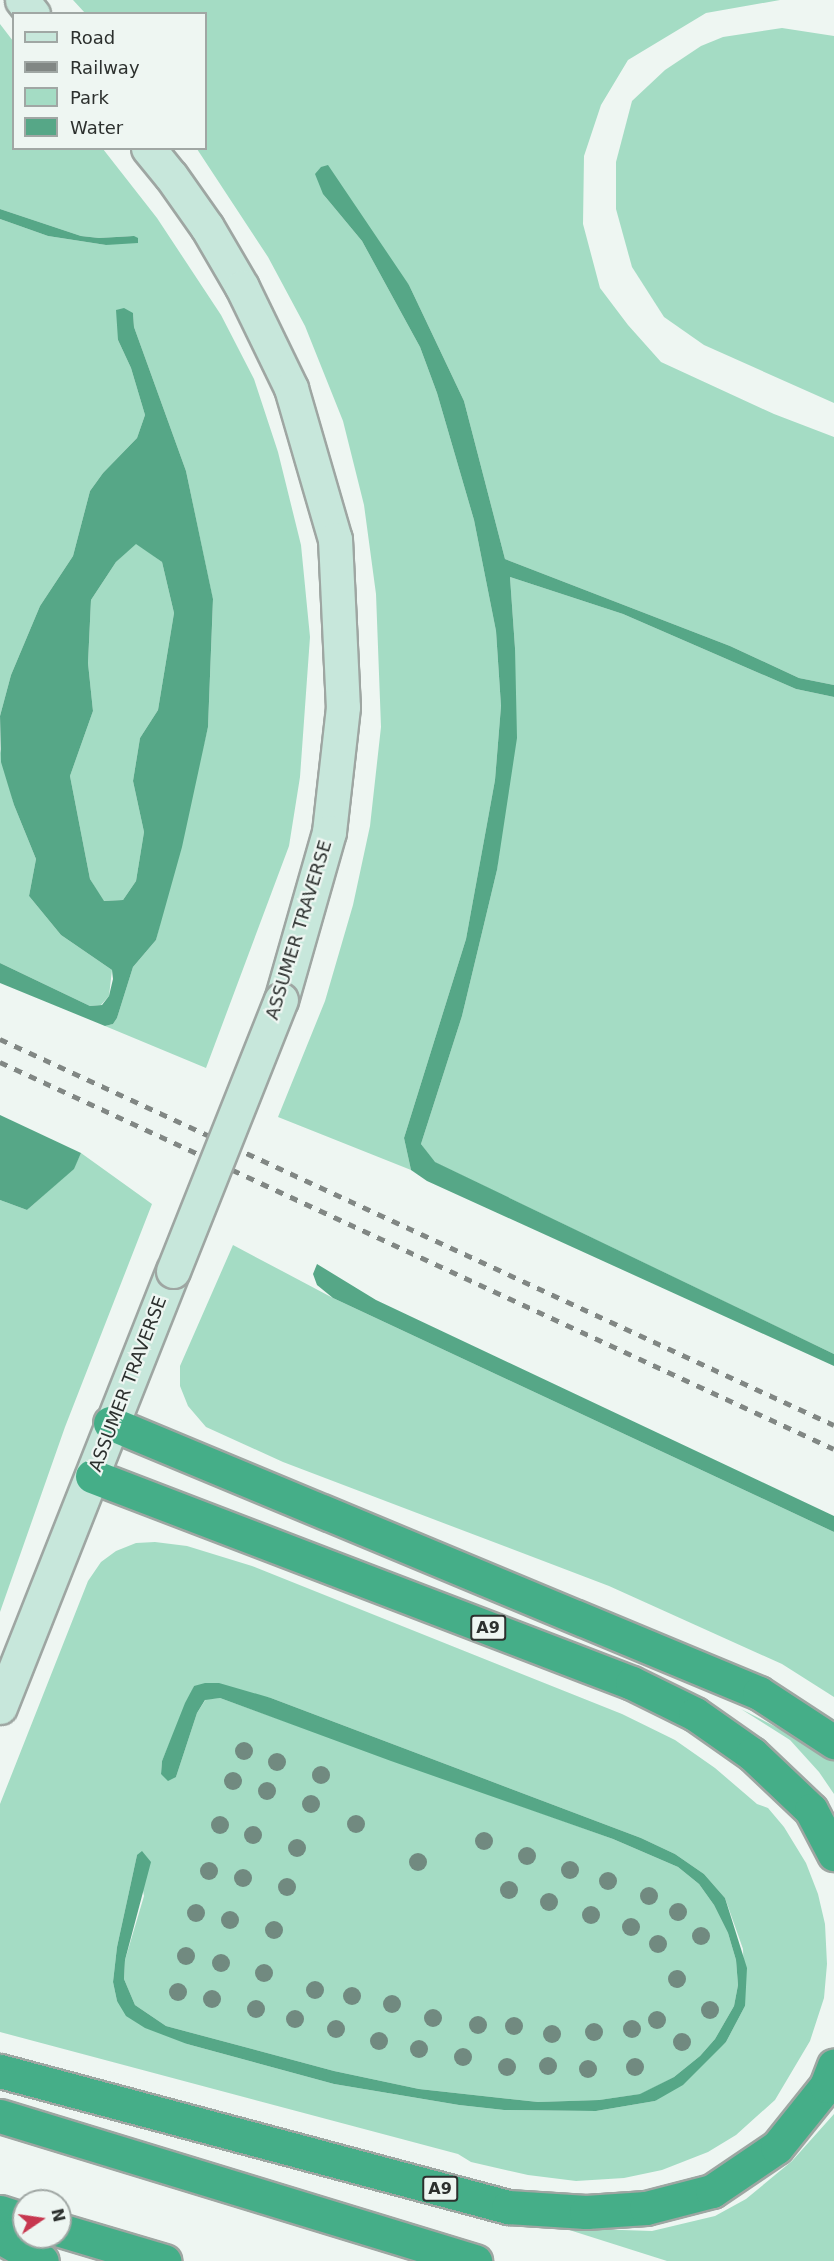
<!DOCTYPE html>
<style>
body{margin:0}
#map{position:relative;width:834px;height:2261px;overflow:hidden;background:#eef6f2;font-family:"DejaVu Sans",sans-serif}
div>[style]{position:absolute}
.green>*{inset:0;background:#a4dcc4}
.water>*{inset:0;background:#56a787}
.roads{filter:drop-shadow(2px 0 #9ea6a2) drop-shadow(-2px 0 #9ea6a2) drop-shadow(0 2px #9ea6a2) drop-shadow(0 -2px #9ea6a2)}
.secondary>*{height:33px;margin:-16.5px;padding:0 16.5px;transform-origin:16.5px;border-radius:16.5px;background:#c7e7db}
.highway>*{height:33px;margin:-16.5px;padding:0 16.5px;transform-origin:16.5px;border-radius:16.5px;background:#45ae88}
.rail>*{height:4.5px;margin-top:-2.25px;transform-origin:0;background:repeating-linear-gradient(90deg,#818784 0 8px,transparent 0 16px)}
.bridges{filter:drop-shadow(2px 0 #9ea6a2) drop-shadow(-2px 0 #9ea6a2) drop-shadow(0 2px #9ea6a2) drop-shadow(0 -2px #9ea6a2)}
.secondary-bridge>*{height:33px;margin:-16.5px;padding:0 16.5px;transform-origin:16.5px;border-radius:16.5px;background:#c7e7db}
.trees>*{width:18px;height:18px;margin:-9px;border-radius:50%;background:#718a80}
span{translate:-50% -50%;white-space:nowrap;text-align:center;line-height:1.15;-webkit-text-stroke:4.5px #eef6f2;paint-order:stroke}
.shield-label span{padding:2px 4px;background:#eef6f2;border:2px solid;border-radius:4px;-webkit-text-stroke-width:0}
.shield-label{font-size:16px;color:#2c302e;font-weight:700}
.street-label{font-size:18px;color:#2c302e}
.legend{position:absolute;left:12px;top:12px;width:195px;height:138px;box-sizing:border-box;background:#eef6f2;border:2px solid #a0a7a4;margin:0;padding:8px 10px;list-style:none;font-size:18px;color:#2c302e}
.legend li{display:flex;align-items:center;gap:12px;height:30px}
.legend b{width:30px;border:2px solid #a0a7a4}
.north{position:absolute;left:12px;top:2189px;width:60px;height:60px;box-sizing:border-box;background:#eef6f2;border:2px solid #a0a7a4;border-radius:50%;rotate:77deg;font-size:16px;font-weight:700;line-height:24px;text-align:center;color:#2c302e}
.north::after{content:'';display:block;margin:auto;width:21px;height:27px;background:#c7374f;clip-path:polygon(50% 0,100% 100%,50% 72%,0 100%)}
</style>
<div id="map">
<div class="green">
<i style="clip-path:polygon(73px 0,780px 0,706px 13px,628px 60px,601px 105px,584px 156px,583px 224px,600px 288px,628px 325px,661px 362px,774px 414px,834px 437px,834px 685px,799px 678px,730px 646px,505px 559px,464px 401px,409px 285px,323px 194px,362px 241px,420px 347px,437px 393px,474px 520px,496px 631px,501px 706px,495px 780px,466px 939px,404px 1138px,411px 1170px,278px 1117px,325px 1001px,353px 905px,370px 826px,381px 727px,376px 594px,364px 505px,343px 421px,305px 326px,268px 257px,197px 149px,206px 148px,206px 14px,85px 13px)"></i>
<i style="clip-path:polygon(0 24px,13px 41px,14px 148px,103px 149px,157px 218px,221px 315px,254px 379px,278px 452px,301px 545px,310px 637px,300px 777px,289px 846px,206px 1068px,105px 1026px,113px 1024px,117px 1018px,133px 967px,156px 940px,208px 727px,213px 600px,186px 471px,134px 327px,133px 313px,118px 340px,131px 368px,145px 415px,137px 438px,103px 473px,90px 491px,73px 556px,40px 606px,11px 675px,0 716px,0 219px,48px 236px,106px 245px,133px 236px,99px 238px,81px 236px,0 209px)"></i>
<i style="clip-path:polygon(782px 28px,834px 36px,834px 403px,704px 345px,664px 317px,632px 267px,616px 209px,616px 162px,632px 101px,665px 70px,701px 46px,723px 37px)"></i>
<i style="clip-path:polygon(136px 543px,162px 562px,174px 613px,158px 710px,140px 738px,133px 781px,144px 832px,136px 881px,123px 900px,103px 901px,90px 879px,70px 776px,93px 711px,88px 663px,91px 600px,116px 562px)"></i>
<i style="clip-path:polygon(510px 577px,623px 614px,796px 689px,834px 697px,834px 1354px,434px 1162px,421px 1144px,462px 1016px,497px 870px,515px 648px)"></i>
<i style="clip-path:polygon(0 749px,14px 805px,36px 859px,29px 896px,61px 935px,112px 970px,109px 996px,101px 1005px,90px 1006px,0 963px)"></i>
<i style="clip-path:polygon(81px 1153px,152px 1204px,65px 1427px,0 1612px,0 1200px,27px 1210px,73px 1169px)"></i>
<i style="clip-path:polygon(233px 1245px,333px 1298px,834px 1532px,834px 1697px,782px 1664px,609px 1586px,283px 1462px,206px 1427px,188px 1406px,180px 1386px,180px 1366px)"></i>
<i style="clip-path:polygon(evenodd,155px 1542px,187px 1546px,252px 1566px,622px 1714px,675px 1740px,715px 1768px,757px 1804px,768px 1808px,784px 1827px,806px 1863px,818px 1894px,825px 1924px,827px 1964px,824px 1998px,810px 2041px,775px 2100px,736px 2135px,708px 2152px,662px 2170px,624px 2178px,576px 2181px,528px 2175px,471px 2162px,458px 2154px,0 2032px,0 1804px,88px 1581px,101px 1562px,116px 1551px,136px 1543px,155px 1542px,194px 1686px,271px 1698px,641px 1838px,675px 1854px,704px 1874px,725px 1898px,743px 1949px,745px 2006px,726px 2042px,655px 2101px,596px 2111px,504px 2110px,459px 2105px,334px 2084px,187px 2044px,117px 2001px,113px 1982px,117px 1947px,137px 1855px,144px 1896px,125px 1960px,124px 1979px,135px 2005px,166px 2026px,334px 2071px,419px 2089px,538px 2102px,599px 2100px,641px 2094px,674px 2077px,700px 2056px,715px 2039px,734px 2006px,738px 1985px,736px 1960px,728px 1933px,714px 1905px,699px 1884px,678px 1867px,613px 1839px,220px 1698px,206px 1699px,197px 1713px,176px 1777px,161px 1774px,162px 1761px,194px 1686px)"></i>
<i style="clip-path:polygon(741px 1709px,834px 1757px,834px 1794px,819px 1772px,790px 1740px)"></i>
<i style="clip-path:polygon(834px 2114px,834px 2261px,667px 2261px,563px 2228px,652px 2231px,715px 2216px,746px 2199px,792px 2161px)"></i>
</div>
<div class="water">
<i style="clip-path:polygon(328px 165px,409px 285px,464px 401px,505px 559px,730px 646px,799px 678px,834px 685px,834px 697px,796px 689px,623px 614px,510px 577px,515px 648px,517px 738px,497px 870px,462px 1016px,421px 1144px,435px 1162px,834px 1354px,834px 1366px,427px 1181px,411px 1170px,404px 1138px,466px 939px,495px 780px,501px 706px,496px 631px,474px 520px,437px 393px,420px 347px,362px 241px,323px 194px,315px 174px,321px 167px)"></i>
<i style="clip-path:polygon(0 209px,81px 236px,99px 238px,134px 236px,138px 238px,138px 243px,106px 245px,48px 236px,0 219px)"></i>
<i style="clip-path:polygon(evenodd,124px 308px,133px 313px,134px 327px,186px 471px,213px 599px,208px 727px,182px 847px,156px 940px,133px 967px,117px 1018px,113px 1024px,105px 1026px,0 983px,0 963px,90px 1006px,102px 1005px,109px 996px,113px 979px,112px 970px,61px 935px,29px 896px,36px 859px,14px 805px,1px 762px,0 716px,11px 675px,40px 606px,73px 556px,90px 491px,103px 473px,137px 438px,145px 415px,131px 368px,118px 340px,116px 310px,124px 308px,136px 544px,162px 562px,174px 613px,158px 710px,140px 738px,133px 781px,144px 832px,136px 881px,123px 900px,104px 901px,90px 879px,70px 776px,93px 711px,88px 663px,91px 600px,116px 562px,136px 544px)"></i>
<i style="clip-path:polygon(0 1115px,81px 1153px,74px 1169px,27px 1210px,0 1200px)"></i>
<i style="clip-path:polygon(317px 1264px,376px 1300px,834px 1516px,834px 1532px,333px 1298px,317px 1285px,313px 1274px)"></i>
<i style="clip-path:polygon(205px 1683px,219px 1683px,271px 1698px,641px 1838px,675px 1854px,704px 1874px,725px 1898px,747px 1968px,745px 2006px,726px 2042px,683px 2085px,655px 2101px,596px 2111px,504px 2110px,459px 2105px,334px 2084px,187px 2044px,145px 2028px,126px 2016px,117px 2001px,113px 1982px,117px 1947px,137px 1855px,142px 1851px,151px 1862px,125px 1960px,124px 1979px,135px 2005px,166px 2026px,334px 2071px,419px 2089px,538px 2102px,599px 2100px,640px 2094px,674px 2077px,700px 2056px,715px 2039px,734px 2006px,738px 1985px,736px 1960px,728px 1933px,714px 1905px,699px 1884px,678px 1867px,613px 1839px,391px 1761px,220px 1698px,205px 1700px,197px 1713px,176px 1777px,168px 1781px,161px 1774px,162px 1761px,185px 1703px,194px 1686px)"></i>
</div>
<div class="roads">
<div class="secondary">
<i style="left:22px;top:0;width:18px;rotate:52deg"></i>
<i style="left:148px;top:148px;width:36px;rotate:51deg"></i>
<i style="left:171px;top:176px;width:62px;rotate:54.8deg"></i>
<i style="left:207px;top:227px;width:69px;rotate:59.7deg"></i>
<i style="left:242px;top:287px;width:112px;rotate:64.1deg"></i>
<i style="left:291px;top:388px;width:157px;rotate:73.8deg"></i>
<i style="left:335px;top:539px;width:168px;rotate:87.3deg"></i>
<i style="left:343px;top:707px;width:126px;rotate:96.4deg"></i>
<i style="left:329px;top:832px;width:175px;rotate:105.9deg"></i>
<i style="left:0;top:1707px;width:469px;rotate:-68.4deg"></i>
</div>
<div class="highway">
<i style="left:110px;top:1423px;width:703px;rotate:22.59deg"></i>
<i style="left:759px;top:1693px;width:90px;rotate:33.2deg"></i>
<i style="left:92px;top:1476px;width:578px;rotate:20.97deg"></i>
<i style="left:632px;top:1683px;width:70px;rotate:26.2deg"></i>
<i style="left:695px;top:1714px;width:70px;rotate:35.1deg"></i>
<i style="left:752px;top:1754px;width:81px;rotate:43.5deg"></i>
<i style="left:811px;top:1810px;width:50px;rotate:62.4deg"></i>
<i style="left:0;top:2071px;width:526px;rotate:14.99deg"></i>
<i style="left:508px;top:2207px;width:78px;rotate:3.7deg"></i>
<i style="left:586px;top:2212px;width:60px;rotate:-3.8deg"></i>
<i style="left:646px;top:2208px;width:68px;rotate:-14.4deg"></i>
<i style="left:712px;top:2191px;width:78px;rotate:-34.1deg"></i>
<i style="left:777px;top:2147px;width:78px;rotate:-51.2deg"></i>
<i style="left:826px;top:2086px;width:22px;rotate:-69deg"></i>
<i style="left:0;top:2116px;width:497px;rotate:17deg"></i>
<i style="left:0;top:2212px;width:25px;rotate:18deg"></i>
<i style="left:60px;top:2230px;width:109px;rotate:16.6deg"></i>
<i style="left:0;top:2237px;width:48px;rotate:29.7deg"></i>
</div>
</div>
<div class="rail">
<i style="left:0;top:1039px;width:919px;rotate:24.84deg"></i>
<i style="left:0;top:1062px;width:919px;rotate:24.89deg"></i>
</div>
<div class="bridges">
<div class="secondary-bridge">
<i style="left:173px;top:1271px;width:292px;rotate:-68.3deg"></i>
</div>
</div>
<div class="trees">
<i style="left:244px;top:1751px"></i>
<i style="left:277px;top:1762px"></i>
<i style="left:321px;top:1775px"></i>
<i style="left:233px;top:1781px"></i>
<i style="left:267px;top:1791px"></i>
<i style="left:311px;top:1804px"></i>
<i style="left:356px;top:1824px"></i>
<i style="left:220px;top:1825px"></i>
<i style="left:253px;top:1835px"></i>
<i style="left:484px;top:1841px"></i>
<i style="left:297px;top:1848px"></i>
<i style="left:527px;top:1856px"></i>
<i style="left:418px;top:1862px"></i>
<i style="left:570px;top:1870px"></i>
<i style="left:209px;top:1871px"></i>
<i style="left:243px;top:1878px"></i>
<i style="left:608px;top:1881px"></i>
<i style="left:287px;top:1887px"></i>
<i style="left:509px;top:1890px"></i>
<i style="left:649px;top:1896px"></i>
<i style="left:549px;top:1902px"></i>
<i style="left:678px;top:1912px"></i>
<i style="left:196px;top:1913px"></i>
<i style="left:591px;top:1915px"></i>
<i style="left:230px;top:1920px"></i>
<i style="left:631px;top:1927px"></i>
<i style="left:274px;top:1930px"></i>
<i style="left:701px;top:1936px"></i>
<i style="left:658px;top:1944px"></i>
<i style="left:186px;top:1956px"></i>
<i style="left:221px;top:1963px"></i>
<i style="left:264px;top:1973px"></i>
<i style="left:677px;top:1979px"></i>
<i style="left:315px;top:1990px"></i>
<i style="left:178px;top:1992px"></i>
<i style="left:352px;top:1996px"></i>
<i style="left:212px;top:1999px"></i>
<i style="left:392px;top:2004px"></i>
<i style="left:256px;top:2009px"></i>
<i style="left:710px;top:2010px"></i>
<i style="left:433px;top:2018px"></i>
<i style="left:295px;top:2019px"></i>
<i style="left:657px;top:2020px"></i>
<i style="left:478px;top:2025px"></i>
<i style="left:514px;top:2026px"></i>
<i style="left:336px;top:2029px"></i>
<i style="left:632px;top:2029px"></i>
<i style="left:594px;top:2032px"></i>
<i style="left:552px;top:2034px"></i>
<i style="left:379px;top:2041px"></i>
<i style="left:682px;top:2042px"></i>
<i style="left:419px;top:2049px"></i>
<i style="left:463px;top:2057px"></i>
<i style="left:548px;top:2066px"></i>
<i style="left:507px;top:2067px"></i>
<i style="left:635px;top:2067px"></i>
<i style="left:588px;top:2069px"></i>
</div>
<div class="shield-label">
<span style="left:488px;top:1628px">A9</span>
<span style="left:440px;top:2189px">A9</span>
</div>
<div class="street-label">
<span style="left:299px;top:930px;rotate:-73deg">ASSUMER TRAVERSE</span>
<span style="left:128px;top:1384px;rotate:-69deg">ASSUMER TRAVERSE</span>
</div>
<ul class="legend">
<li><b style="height:8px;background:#c7e7db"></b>Road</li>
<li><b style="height:8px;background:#818784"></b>Railway</li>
<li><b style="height:16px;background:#a4dcc4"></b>Park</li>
<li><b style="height:16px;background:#56a787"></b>Water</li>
</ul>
<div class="north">N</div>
</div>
